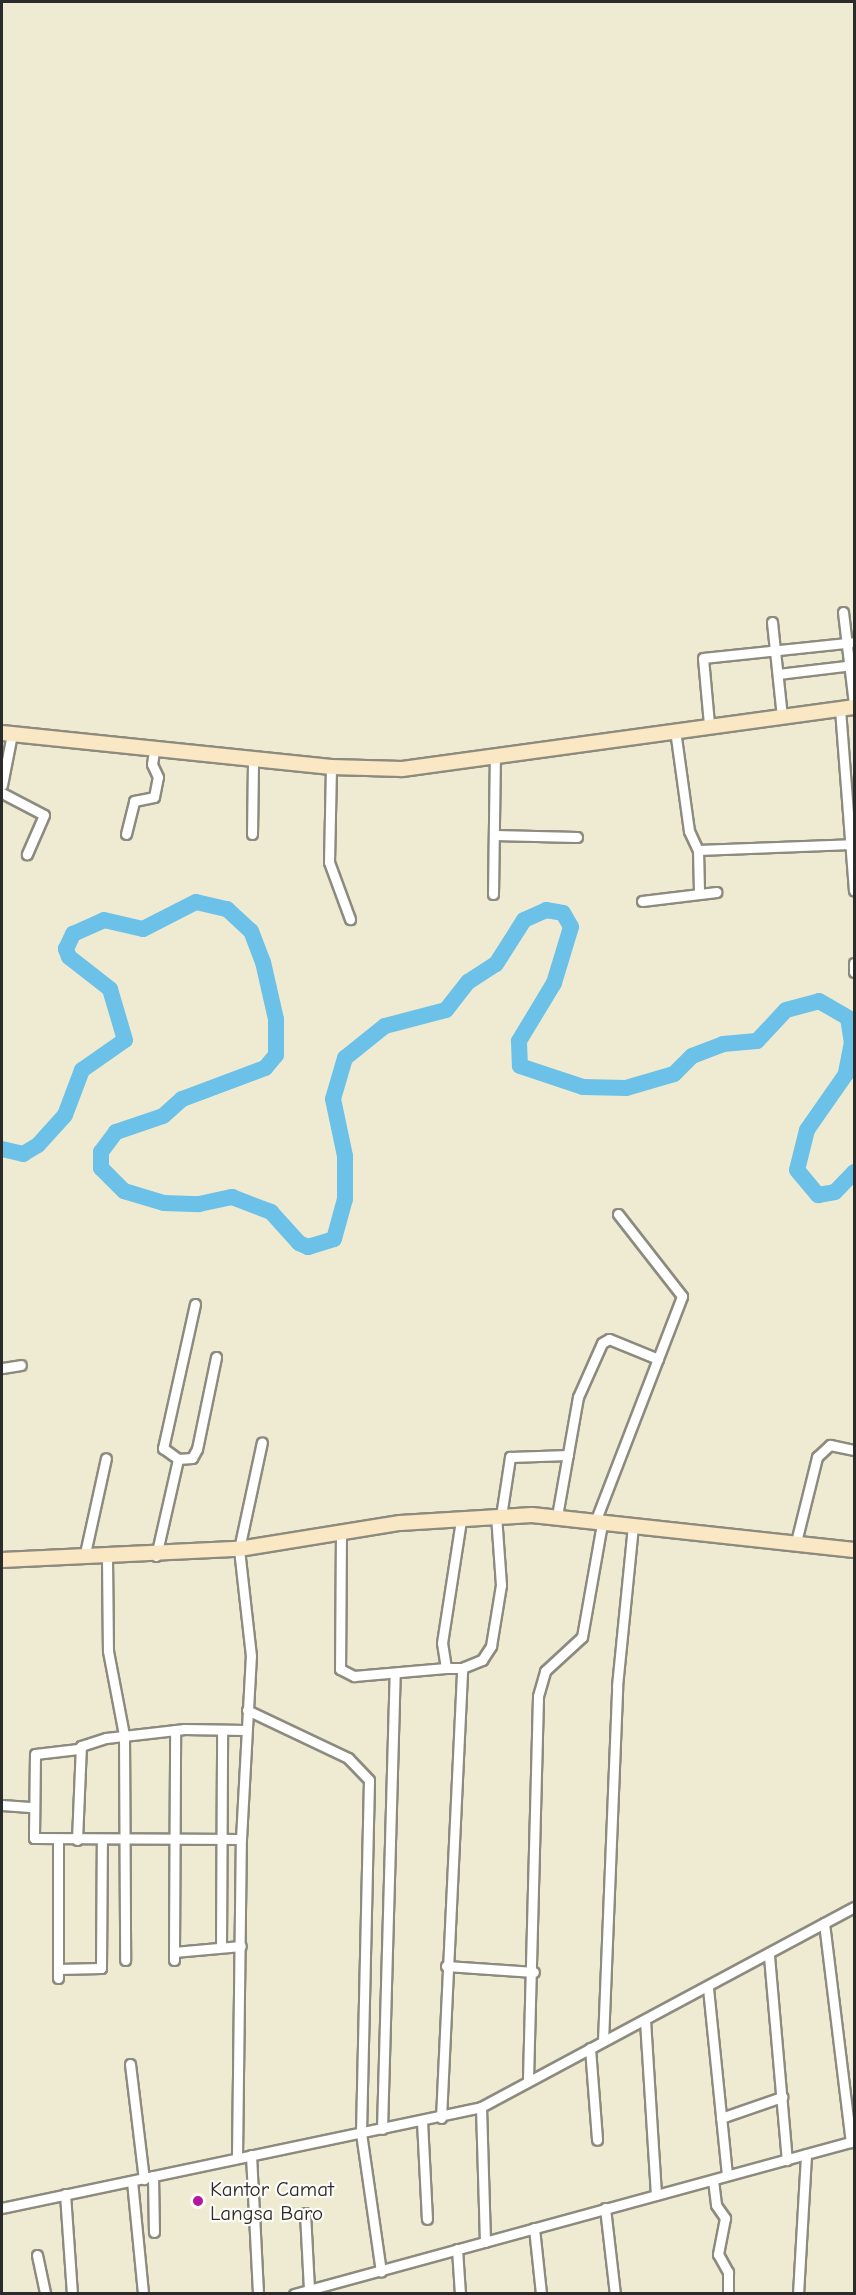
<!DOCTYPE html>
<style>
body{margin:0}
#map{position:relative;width:856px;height:2295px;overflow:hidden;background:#efebd3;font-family:"Comic Neue",sans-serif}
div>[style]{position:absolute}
.river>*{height:16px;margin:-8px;padding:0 8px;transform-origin:8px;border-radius:8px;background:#6bc1e8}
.roads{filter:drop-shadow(2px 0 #8d8b7f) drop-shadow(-2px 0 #8d8b7f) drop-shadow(0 2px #8d8b7f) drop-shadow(0 -2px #8d8b7f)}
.street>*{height:9px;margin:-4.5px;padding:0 4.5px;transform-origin:4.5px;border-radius:4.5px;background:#fff}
.secondary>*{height:14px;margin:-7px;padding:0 7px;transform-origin:7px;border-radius:7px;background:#fae7c3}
.dots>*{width:16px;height:16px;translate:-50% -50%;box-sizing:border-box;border:3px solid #fdfcf7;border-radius:50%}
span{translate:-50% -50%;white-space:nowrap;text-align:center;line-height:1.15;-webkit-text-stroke:4.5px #fdfcf7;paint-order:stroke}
.poi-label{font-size:21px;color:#2b2b2b}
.left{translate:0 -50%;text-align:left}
.frame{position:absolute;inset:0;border:3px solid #2b2b2b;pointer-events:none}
</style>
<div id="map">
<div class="river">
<i style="left:2px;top:1149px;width:22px;rotate:13deg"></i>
<i style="left:23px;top:1154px;width:17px;rotate:-31deg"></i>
<i style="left:38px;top:1145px;width:40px;rotate:-48deg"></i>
<i style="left:65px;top:1115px;width:48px;rotate:-69.3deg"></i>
<i style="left:82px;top:1070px;width:52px;rotate:-34.9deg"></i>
<i style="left:125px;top:1040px;width:53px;rotate:-106.4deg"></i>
<i style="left:110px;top:989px;width:52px;rotate:-142deg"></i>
<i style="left:69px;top:957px;width:9px;rotate:-111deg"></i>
<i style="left:66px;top:949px;width:17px;rotate:-65deg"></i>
<i style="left:73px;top:934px;width:34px;rotate:-24deg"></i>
<i style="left:104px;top:920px;width:40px;rotate:13deg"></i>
<i style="left:143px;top:929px;width:59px;rotate:-27deg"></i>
<i style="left:196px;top:902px;width:32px;rotate:13deg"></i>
<i style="left:227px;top:909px;width:33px;rotate:43deg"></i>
<i style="left:251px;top:931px;width:33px;rotate:69deg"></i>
<i style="left:263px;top:962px;width:58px;rotate:77.2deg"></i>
<i style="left:276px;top:1019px;width:36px;rotate:90deg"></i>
<i style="left:276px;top:1055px;width:17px;rotate:130deg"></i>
<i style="left:265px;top:1068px;width:89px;rotate:159.5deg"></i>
<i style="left:182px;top:1099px;width:25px;rotate:138deg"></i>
<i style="left:163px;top:1116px;width:50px;rotate:161.2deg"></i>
<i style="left:116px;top:1132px;width:25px;rotate:127deg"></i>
<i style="left:101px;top:1152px;width:16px;rotate:90deg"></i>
<i style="left:101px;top:1168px;width:33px;rotate:45deg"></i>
<i style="left:124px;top:1191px;width:42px;rotate:16.7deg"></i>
<i style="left:164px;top:1203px;width:35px;rotate:2deg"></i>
<i style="left:199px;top:1204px;width:34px;rotate:-12deg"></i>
<i style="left:232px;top:1197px;width:42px;rotate:21deg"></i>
<i style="left:271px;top:1212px;width:42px;rotate:47.9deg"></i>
<i style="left:299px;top:1243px;width:10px;rotate:24deg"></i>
<i style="left:308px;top:1247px;width:27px;rotate:-17deg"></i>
<i style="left:334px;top:1239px;width:41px;rotate:-74.6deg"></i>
<i style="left:345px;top:1199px;width:43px;rotate:-90deg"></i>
<i style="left:345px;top:1156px;width:58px;rotate:-101.9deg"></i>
<i style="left:333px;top:1099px;width:43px;rotate:-73.7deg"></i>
<i style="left:345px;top:1058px;width:51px;rotate:-38.7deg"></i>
<i style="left:385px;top:1026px;width:63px;rotate:-14.7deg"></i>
<i style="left:446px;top:1010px;width:36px;rotate:-52deg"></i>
<i style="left:468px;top:982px;width:33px;rotate:-33deg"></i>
<i style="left:496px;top:964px;width:52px;rotate:-57.5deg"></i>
<i style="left:524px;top:920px;width:24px;rotate:-24deg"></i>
<i style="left:546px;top:910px;width:17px;rotate:10deg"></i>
<i style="left:563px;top:913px;width:16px;rotate:60deg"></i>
<i style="left:571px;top:927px;width:59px;rotate:106.9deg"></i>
<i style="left:554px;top:983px;width:68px;rotate:121.1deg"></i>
<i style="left:519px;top:1041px;width:25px;rotate:88deg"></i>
<i style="left:520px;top:1066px;width:66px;rotate:18.4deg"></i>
<i style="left:583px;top:1087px;width:43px;rotate:1.3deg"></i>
<i style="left:626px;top:1088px;width:50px;rotate:-16.3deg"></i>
<i style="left:674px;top:1074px;width:25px;rotate:-45deg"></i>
<i style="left:692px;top:1056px;width:33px;rotate:-21deg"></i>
<i style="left:723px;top:1044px;width:34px;rotate:-5deg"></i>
<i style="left:757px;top:1041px;width:42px;rotate:-46.9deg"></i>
<i style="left:786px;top:1010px;width:34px;rotate:-15deg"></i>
<i style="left:819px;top:1001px;width:34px;rotate:30deg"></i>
<i style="left:848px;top:1018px;width:24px;rotate:81deg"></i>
<i style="left:852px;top:1042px;width:33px;rotate:101deg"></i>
<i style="left:846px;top:1074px;width:68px;rotate:124.9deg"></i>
<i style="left:807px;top:1130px;width:41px;rotate:104deg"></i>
<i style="left:797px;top:1170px;width:33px;rotate:50deg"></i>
<i style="left:818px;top:1195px;width:17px;rotate:-10deg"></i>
<i style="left:835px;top:1192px;width:28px;rotate:-46deg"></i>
</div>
<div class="roads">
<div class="street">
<i style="left:843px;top:612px;width:93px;rotate:83.2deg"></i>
<i style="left:772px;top:622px;width:96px;rotate:84deg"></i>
<i style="left:778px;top:674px;width:77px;rotate:-6.8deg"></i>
<i style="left:840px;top:709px;width:182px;rotate:85.6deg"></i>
<i style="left:709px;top:724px;width:66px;rotate:-95.2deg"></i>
<i style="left:703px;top:658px;width:152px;rotate:-6deg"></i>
<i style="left:675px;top:730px;width:102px;rotate:82.1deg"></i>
<i style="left:689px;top:831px;width:21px;rotate:65deg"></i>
<i style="left:698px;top:850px;width:41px;rotate:88.6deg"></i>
<i style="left:331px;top:767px;width:95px;rotate:91.2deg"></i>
<i style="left:329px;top:862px;width:61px;rotate:69.8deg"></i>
<i style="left:2px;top:785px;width:52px;rotate:-78.9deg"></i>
<i style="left:2px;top:793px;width:47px;rotate:27.6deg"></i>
<i style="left:44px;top:815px;width:43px;rotate:113.6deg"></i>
<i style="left:126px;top:834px;width:34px;rotate:-76deg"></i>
<i style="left:134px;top:801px;width:20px;rotate:-11deg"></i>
<i style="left:154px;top:797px;width:20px;rotate:-79deg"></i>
<i style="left:158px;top:777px;width:14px;rotate:-115deg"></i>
<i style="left:152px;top:764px;width:13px;rotate:-81deg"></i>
<i style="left:252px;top:834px;width:75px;rotate:-89.2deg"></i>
<i style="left:494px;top:835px;width:83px;rotate:1.4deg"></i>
<i style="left:698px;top:850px;width:153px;rotate:-2.2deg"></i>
<i style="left:493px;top:894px;width:137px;rotate:-89.2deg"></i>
<i style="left:642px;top:901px;width:75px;rotate:-6.9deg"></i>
<i style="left:854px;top:972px;width:9px;rotate:-90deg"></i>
<i style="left:195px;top:1304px;width:148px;rotate:102.5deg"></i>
<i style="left:163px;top:1448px;width:19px;rotate:36deg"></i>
<i style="left:178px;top:1459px;width:14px;rotate:-4deg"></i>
<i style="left:192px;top:1458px;width:10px;rotate:-61deg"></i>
<i style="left:197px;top:1449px;width:94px;rotate:-78.3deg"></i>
<i style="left:2px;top:1368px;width:19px;rotate:-9deg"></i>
<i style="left:501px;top:1516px;width:60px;rotate:-81.3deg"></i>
<i style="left:510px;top:1457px;width:58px;rotate:-2deg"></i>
<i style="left:557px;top:1516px;width:121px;rotate:-80deg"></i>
<i style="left:578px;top:1397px;width:59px;rotate:-66deg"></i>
<i style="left:602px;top:1343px;width:8px;rotate:-30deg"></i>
<i style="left:609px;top:1339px;width:53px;rotate:22.2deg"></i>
<i style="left:595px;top:1522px;width:242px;rotate:-68.9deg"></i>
<i style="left:682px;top:1296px;width:104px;rotate:-128deg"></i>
<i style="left:341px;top:1531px;width:138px;rotate:90.4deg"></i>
<i style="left:340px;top:1669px;width:16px;rotate:27deg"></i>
<i style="left:354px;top:1676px;width:92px;rotate:-5deg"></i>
<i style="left:796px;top:1542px;width:88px;rotate:-76.1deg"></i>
<i style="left:817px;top:1457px;width:18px;rotate:-43deg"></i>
<i style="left:830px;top:1445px;width:25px;rotate:12deg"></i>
<i style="left:156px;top:1556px;width:99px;rotate:-77.2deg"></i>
<i style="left:84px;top:1558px;width:102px;rotate:-77.6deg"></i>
<i style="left:107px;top:1558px;width:93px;rotate:89.4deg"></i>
<i style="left:108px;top:1651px;width:86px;rotate:79.2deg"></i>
<i style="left:124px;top:1735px;width:225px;rotate:89.7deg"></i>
<i style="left:462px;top:1668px;width:22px;rotate:-22deg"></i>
<i style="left:482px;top:1660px;width:17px;rotate:-57deg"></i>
<i style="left:491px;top:1646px;width:62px;rotate:-80.7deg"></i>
<i style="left:501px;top:1585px;width:69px;rotate:-94.1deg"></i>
<i style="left:247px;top:1710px;width:112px;rotate:25.4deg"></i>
<i style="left:348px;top:1758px;width:30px;rotate:46deg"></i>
<i style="left:369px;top:1780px;width:353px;rotate:91.3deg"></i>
<i style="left:361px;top:2133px;width:140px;rotate:81.8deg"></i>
<i style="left:78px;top:1749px;width:43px;rotate:173.4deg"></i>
<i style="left:35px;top:1754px;width:84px;rotate:90.7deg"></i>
<i style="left:34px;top:1838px;width:207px;rotate:0.3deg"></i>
<i style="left:2px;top:1805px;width:31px;rotate:4deg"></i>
<i style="left:77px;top:1840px;width:94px;rotate:-87.6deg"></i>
<i style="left:81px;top:1746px;width:26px;rotate:-18deg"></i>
<i style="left:106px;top:1738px;width:79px;rotate:-6.6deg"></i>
<i style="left:184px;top:1729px;width:61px;rotate:0.9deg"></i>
<i style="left:824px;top:1923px;width:221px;rotate:83deg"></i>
<i style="left:221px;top:1947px;width:217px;rotate:-89.7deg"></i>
<i style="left:174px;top:1952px;width:222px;rotate:-89.7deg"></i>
<i style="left:769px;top:1956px;width:205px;rotate:85deg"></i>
<i style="left:174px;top:1960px;width:8px;rotate:-90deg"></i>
<i style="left:174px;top:1952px;width:67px;rotate:-5.1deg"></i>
<i style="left:446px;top:1966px;width:88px;rotate:3.9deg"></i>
<i style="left:58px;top:1969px;width:43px;rotate:-1.3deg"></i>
<i style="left:101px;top:1968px;width:128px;rotate:-89.6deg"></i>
<i style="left:58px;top:1978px;width:139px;rotate:-90deg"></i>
<i style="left:708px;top:1988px;width:188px;rotate:84.2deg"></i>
<i style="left:645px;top:2020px;width:175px;rotate:86.4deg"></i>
<i style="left:603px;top:2041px;width:355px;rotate:-87.7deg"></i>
<i style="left:617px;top:1686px;width:162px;rotate:-84.3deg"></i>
<i style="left:590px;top:2048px;width:92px;rotate:85.6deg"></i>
<i style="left:130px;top:2064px;width:116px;rotate:83.1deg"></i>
<i style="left:528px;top:2079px;width:383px;rotate:-88.5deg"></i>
<i style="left:538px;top:1696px;width:26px;rotate:-74deg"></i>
<i style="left:545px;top:1671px;width:50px;rotate:-42.6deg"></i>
<i style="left:582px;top:1637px;width:116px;rotate:-80deg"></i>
<i style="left:481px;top:2107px;width:135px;rotate:88.3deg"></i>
<i style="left:441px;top:2118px;width:450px;rotate:-87.3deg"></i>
<i style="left:462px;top:1668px;width:16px;rotate:180deg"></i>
<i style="left:446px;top:1668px;width:25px;rotate:-99deg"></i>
<i style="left:442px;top:1643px;width:124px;rotate:-81.2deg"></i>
<i style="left:721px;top:2118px;width:65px;rotate:-19deg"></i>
<i style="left:422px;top:2121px;width:98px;rotate:87.1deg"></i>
<i style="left:382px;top:2129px;width:455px;rotate:-88.4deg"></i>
<i style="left:251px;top:2155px;width:139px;rotate:87.1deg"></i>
<i style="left:237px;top:2157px;width:318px;rotate:-89.3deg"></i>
<i style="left:241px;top:1839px;width:183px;rotate:-86.9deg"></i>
<i style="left:251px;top:1656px;width:108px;rotate:-96.4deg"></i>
<i style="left:239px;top:1549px;width:109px;rotate:-77.9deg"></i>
<i style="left:153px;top:2176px;width:56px;rotate:89deg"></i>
<i style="left:713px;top:2180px;width:25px;rotate:83deg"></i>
<i style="left:716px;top:2205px;width:16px;rotate:55deg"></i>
<i style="left:725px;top:2218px;width:37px;rotate:101deg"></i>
<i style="left:718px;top:2254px;width:21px;rotate:61deg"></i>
<i style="left:728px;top:2272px;width:22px;rotate:90deg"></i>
<i style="left:132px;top:2181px;width:114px;rotate:84.4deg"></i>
<i style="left:65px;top:2194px;width:100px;rotate:86deg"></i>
<i style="left:2px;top:2208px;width:490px;rotate:-11.9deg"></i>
<i style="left:481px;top:2107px;width:423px;rotate:-28.2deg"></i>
<i style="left:605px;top:2208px;width:87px;rotate:83.4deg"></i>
<i style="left:305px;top:2213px;width:77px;rotate:87deg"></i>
<i style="left:534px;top:2228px;width:66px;rotate:83.9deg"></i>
<i style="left:457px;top:2249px;width:45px;rotate:86.2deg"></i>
<i style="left:37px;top:2255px;width:40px;rotate:78deg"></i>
<i style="left:294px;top:2294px;width:581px;rotate:-15.28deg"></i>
<i style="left:798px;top:2294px;width:140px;rotate:-86.7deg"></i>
</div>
<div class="secondary">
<i style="left:2px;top:733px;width:331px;rotate:5.9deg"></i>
<i style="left:331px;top:767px;width:71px;rotate:1.6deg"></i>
<i style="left:402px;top:769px;width:456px;rotate:-7.8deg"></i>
<i style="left:2px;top:1560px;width:237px;rotate:-2.7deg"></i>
<i style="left:239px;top:1549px;width:163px;rotate:-9.2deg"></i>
<i style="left:400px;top:1523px;width:132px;rotate:-3.5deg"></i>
<i style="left:532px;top:1515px;width:324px;rotate:6.2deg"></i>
</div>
</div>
<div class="dots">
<i style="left:198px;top:2201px;background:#b5179e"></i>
</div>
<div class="poi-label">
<span class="left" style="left:210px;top:2201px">Kantor Camat<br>Langsa Baro</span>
</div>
<div class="frame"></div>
</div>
